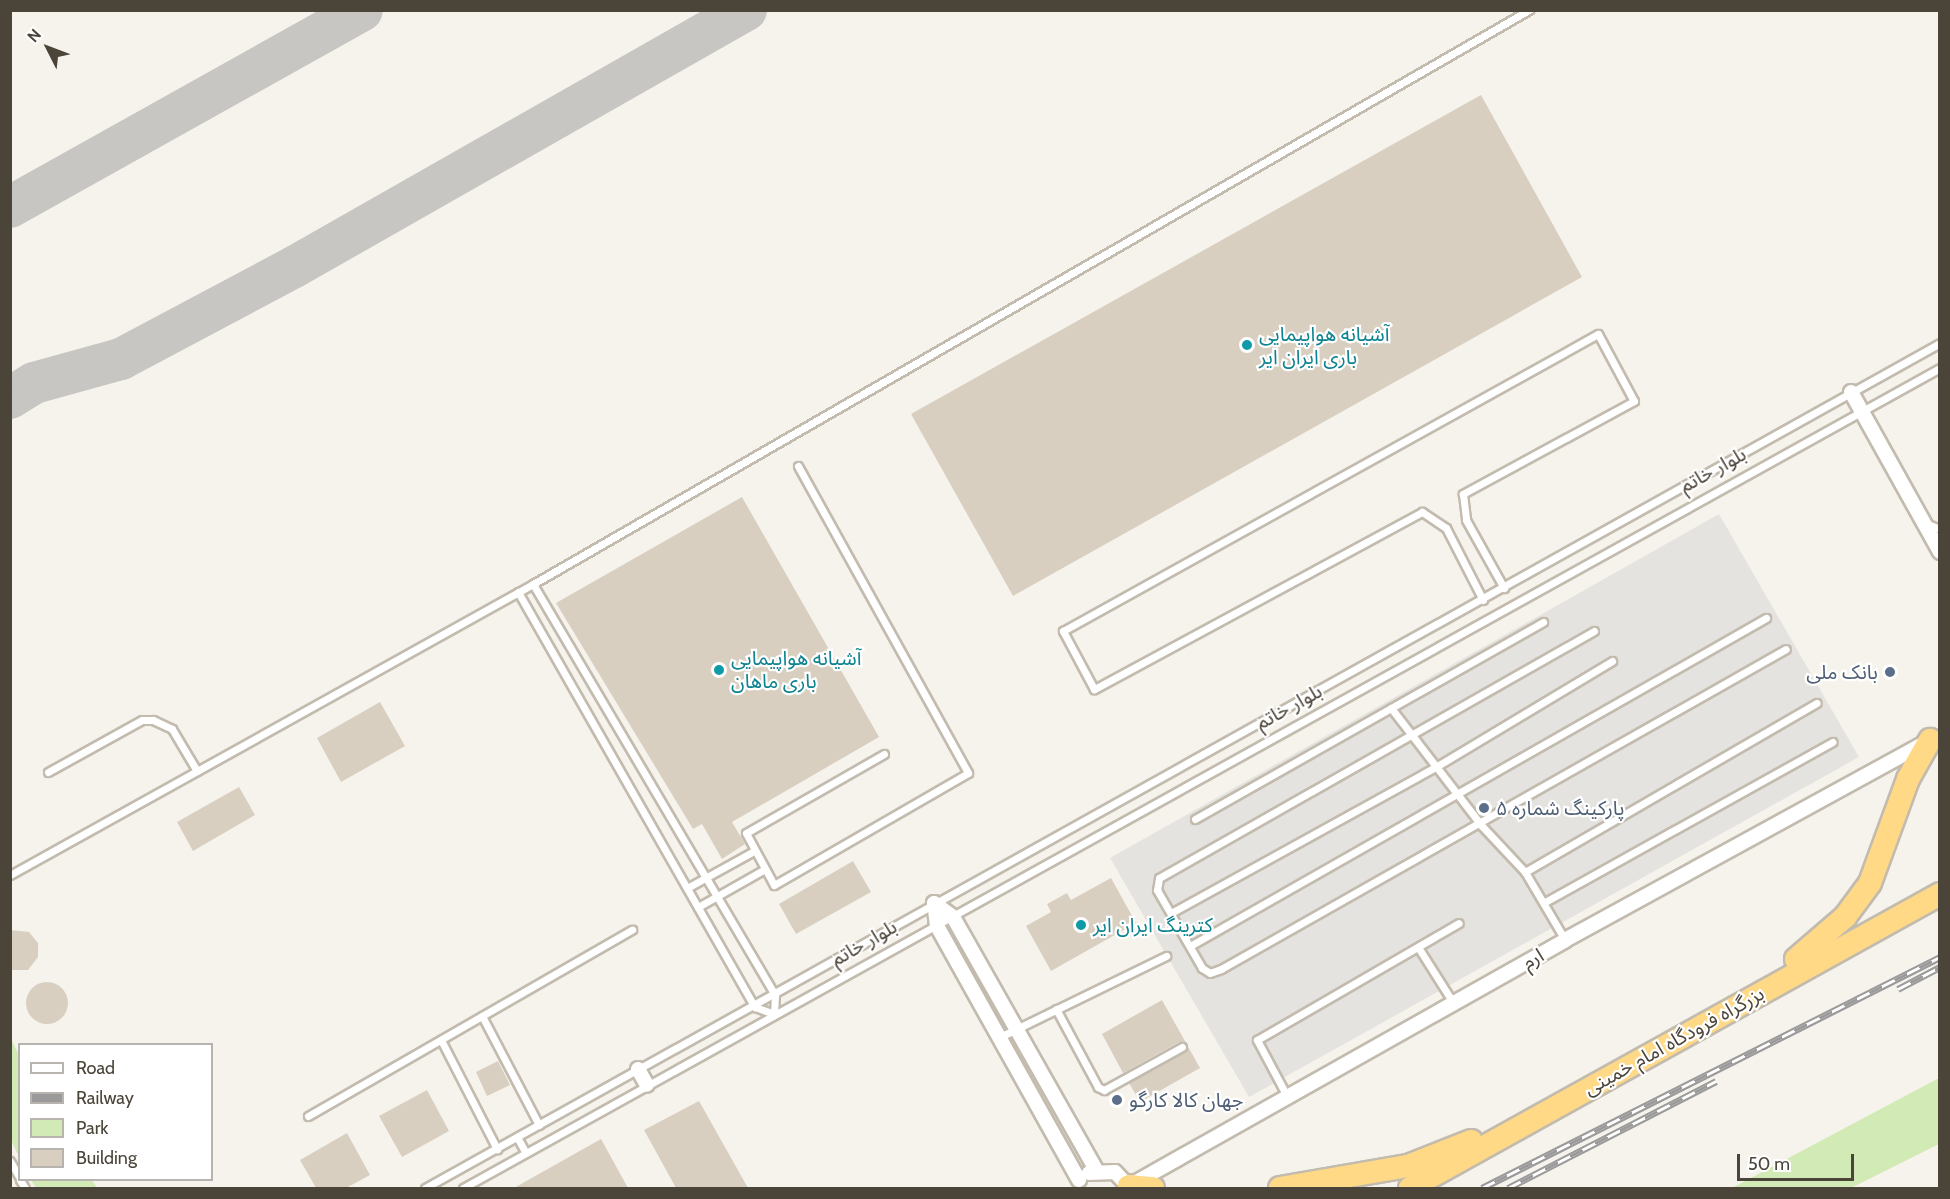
<!DOCTYPE html>
<meta charset="utf-8">
<style>
body{margin:0}
#map{position:relative;width:1950px;height:1199px;overflow:hidden;background:#f6f3ec;font-family:Cabin,"Noto Sans Arabic",sans-serif}
div>[style]{position:absolute}
.green>*{inset:0;background:#d2eab5}
.parking>*{inset:0;background:#e5e3e0}
.taxiway>*{height:42px;margin:-21px;padding:0 21px;transform-origin:21px;border-radius:21px;background:#c8c6c3}
.building>*{inset:0;background:#d8cfc1}
.round{border-radius:50%}
.roads{filter:drop-shadow(2px 0 #c2bbae) drop-shadow(-2px 0 #c2bbae) drop-shadow(0 2px #c2bbae) drop-shadow(0 -2px #c2bbae)}
.service>*{height:7px;margin:-3.5px;padding:0 3.5px;transform-origin:3.5px;border-radius:3.5px;background:#fff}
.minor>*{height:14px;margin:-7px;padding:0 7px;transform-origin:7px;border-radius:7px;background:#fff}
.trunk>*{height:22px;margin:-11px;padding:0 11px;transform-origin:11px;border-radius:11px;background:#ffd985}
.rail>*{height:7px;margin-top:-3.5px;transform-origin:0;background:repeating-linear-gradient(90deg,#fff 0 14px,#9a9a9a 0 28px);box-sizing:border-box;border-block:2px solid #9a9a9a}
.dots>*{width:16px;height:16px;translate:-50% -50%;box-sizing:border-box;border:3px solid #fff;border-radius:50%}
span{translate:-50% -50%;white-space:nowrap;text-align:center;line-height:1.15;-webkit-text-stroke:4.5px #fff;paint-order:stroke}
.culture-label{font-size:20px;color:#0d838f}
.left{translate:0 -50%;text-align:left}
.street-label{font-size:20px;color:#4b4439}
.service-label{font-size:20px;color:#4e5e75}
.right{translate:-100% -50%;text-align:right}
.frame{position:absolute;inset:0;border:12px solid #4b4439;pointer-events:none}
.legend{position:absolute;left:18px;top:1043px;width:195px;height:138px;box-sizing:border-box;background:#fff;border:2px solid #b7b4b0;margin:0;padding:8px 10px;list-style:none;font-size:18px;color:#4b4439}
.legend li{display:flex;align-items:center;gap:12px;height:30px}
.legend b{width:30px;border:2px solid #b7b4b0}
.north{position:absolute;left:18px;top:18px;width:60px;height:60px;-webkit-text-stroke:4px #fff;paint-order:stroke;rotate:312deg;font-size:16px;font-weight:700;line-height:24px;text-align:center;color:#4b4439}
.north::after{content:'';display:block;margin:auto;width:21px;height:27px;background:#4b4439;clip-path:polygon(50% 0,100% 100%,50% 72%,0 100%)}
.scale{position:absolute;left:1737px;top:1154px;width:117px;height:27px;box-sizing:border-box;border:3px solid #4b4439;border-top:0;padding-left:8px;font-size:18px;line-height:21px;white-space:nowrap;color:#4b4439;-webkit-text-stroke:4px #fff;paint-order:stroke}
</style>
<div id="map">
<div class="green">
<i style="clip-path:polygon(11px 1039px,19px 1055px,19px 1157px,11px 1140px)"></i>
<i style="clip-path:polygon(1939px 1078px,1939px 1144px,1851px 1188px,1732px 1188px)"></i>
<i style="clip-path:polygon(31px 1180px,92px 1180px,97px 1188px,36px 1188px)"></i>
</div>
<div class="parking">
<i style="clip-path:polygon(1719px 514px,1859px 757px,1249px 1097px,1110px 858px)"></i>
</div>
<div class="taxiway">
<i style="left:10px;top:207px;width:403px;rotate:-29.2deg"></i>
<i style="left:10px;top:398px;width:28px;rotate:-32deg"></i>
<i style="left:34px;top:383px;width:90px;rotate:-15.4deg"></i>
<i style="left:121px;top:359px;width:196px;rotate:-28deg"></i>
<i style="left:294px;top:267px;width:520px;rotate:-29.62deg"></i>
</div>
<div class="building">
<i style="clip-path:polygon(1481px 95px,1582px 277px,1013px 596px,911px 414px)"></i>
<i style="clip-path:polygon(742px 497px,879px 737px,732px 822px,745px 844px,722px 859px,702px 824px,693px 829px,556px 603px)"></i>
<i style="clip-path:polygon(380px 702px,405px 746px,341px 782px,317px 738px)"></i>
<i style="clip-path:polygon(239px 787px,255px 815px,193px 851px,177px 822px)"></i>
<i style="clip-path:polygon(853px 861px,871px 892px,796px 934px,779px 904px)"></i>
<i style="clip-path:polygon(1111px 878px,1136px 923px,1051px 971px,1026px 926px,1051px 912px,1047px 904px,1067px 893px,1071px 900px)"></i>
<i style="clip-path:polygon(10px 930px,29px 932px,38px 943px,38px 957px,28px 970px,10px 970px)"></i>
<i class="round" style="left:26px;top:982px;width:42px;height:42px"></i>
<i style="clip-path:polygon(1162px 1000px,1200px 1068px,1140px 1102px,1129px 1083px,1185px 1052px,1187px 1045px,1179px 1042px,1123px 1073px,1102px 1034px)"></i>
<i style="clip-path:polygon(498px 1061px,510px 1085px,487px 1096px,476px 1072px)"></i>
<i style="clip-path:polygon(427px 1090px,449px 1131px,402px 1157px,379px 1116px)"></i>
<i style="clip-path:polygon(699px 1101px,748px 1188px,676px 1188px,644px 1130px)"></i>
<i style="clip-path:polygon(347px 1133px,370px 1175px,346px 1188px,316px 1188px,300px 1160px)"></i>
<i style="clip-path:polygon(601px 1139px,628px 1188px,514px 1188px)"></i>
</div>
<div class="roads">
<div class="service">
<i style="left:798px;top:466px;width:351px;rotate:61deg"></i>
<i style="left:968px;top:773px;width:224px;rotate:150deg"></i>
<i style="left:774px;top:885px;width:59px;rotate:-118.3deg"></i>
<i style="left:746px;top:833px;width:159px;rotate:-29.8deg"></i>
<i style="left:1925px;top:523px;width:16px;rotate:22deg"></i>
<i style="left:518px;top:592px;width:478px;rotate:60.3deg"></i>
<i style="left:755px;top:1007px;width:20px;rotate:20deg"></i>
<i style="left:774px;top:1014px;width:19px;rotate:-87deg"></i>
<i style="left:775px;top:995px;width:477px;rotate:-120.5deg"></i>
<i style="left:1483px;top:600px;width:81px;rotate:-117.2deg"></i>
<i style="left:1446px;top:528px;width:29px;rotate:-146deg"></i>
<i style="left:1422px;top:512px;width:373px;rotate:151.6deg"></i>
<i style="left:1094px;top:689px;width:66px;rotate:-118.1deg"></i>
<i style="left:1063px;top:631px;width:612px;rotate:-29.04deg"></i>
<i style="left:1598px;top:334px;width:76px;rotate:61.8deg"></i>
<i style="left:1634px;top:401px;width:195px;rotate:151.5deg"></i>
<i style="left:1463px;top:494px;width:26px;rotate:83deg"></i>
<i style="left:1466px;top:520px;width:78px;rotate:60.8deg"></i>
<i style="left:1594px;top:631px;width:500px;rotate:150.41deg"></i>
<i style="left:1159px;top:878px;width:12px;rotate:99deg"></i>
<i style="left:1157px;top:890px;width:90px;rotate:60deg"></i>
<i style="left:1202px;top:968px;width:9px;rotate:32deg"></i>
<i style="left:1210px;top:973px;width:12px;rotate:-20deg"></i>
<i style="left:1221px;top:969px;width:649px;rotate:-29.53deg"></i>
<i style="left:1391px;top:708px;width:148px;rotate:52.4deg"></i>
<i style="left:1481px;top:825px;width:64px;rotate:46.9deg"></i>
<i style="left:1525px;top:872px;width:79px;rotate:59.5deg"></i>
<i style="left:48px;top:772px;width:107px;rotate:-29deg"></i>
<i style="left:142px;top:720px;width:11px"></i>
<i style="left:153px;top:720px;width:21px;rotate:25deg"></i>
<i style="left:172px;top:729px;width:49px;rotate:59.2deg"></i>
<i style="left:1195px;top:819px;width:400px;rotate:-29.5deg"></i>
<i style="left:1525px;top:872px;width:337px;rotate:-30.1deg"></i>
<i style="left:10px;top:875px;width:599px;rotate:-29.09deg"></i>
<i style="left:533px;top:584px;width:1150px;rotate:-29.96deg"></i>
<i style="left:687px;top:888px;width:77px;rotate:-28.9deg"></i>
<i style="left:1545px;top:902px;width:329px;rotate:-29.1deg"></i>
<i style="left:698px;top:907px;width:77px;rotate:-29.6deg"></i>
<i style="left:1171px;top:913px;width:306px;rotate:-28.9deg"></i>
<i style="left:1439px;top:765px;width:202px;rotate:-31deg"></i>
<i style="left:1190px;top:946px;width:663px;rotate:-29.66deg"></i>
<i style="left:1418px;top:947px;width:67px;rotate:57.7deg"></i>
<i style="left:1056px;top:1009px;width:89px;rotate:61.7deg"></i>
<i style="left:1098px;top:1087px;width:7px;rotate:27deg"></i>
<i style="left:1104px;top:1090px;width:89px;rotate:-28.9deg"></i>
<i style="left:482px;top:1016px;width:123px;rotate:62.4deg"></i>
<i style="left:1000px;top:1037px;width:185px;rotate:-26deg"></i>
<i style="left:441px;top:1040px;width:123px;rotate:62.8deg"></i>
<i style="left:1288px;top:1098px;width:66px;rotate:-118.1deg"></i>
<i style="left:1257px;top:1040px;width:233px;rotate:-30.1deg"></i>
<i style="left:308px;top:1116px;width:374px;rotate:-29.9deg"></i>
<i style="left:517px;top:1137px;width:18px;rotate:61deg"></i>
<i style="left:10px;top:1161px;width:20px;rotate:60deg"></i>
<i style="left:20px;top:1180px;width:9px;rotate:58deg"></i>
<i style="left:425px;top:1188px;width:1735px;rotate:-29.15deg"></i>
<i style="left:463px;top:1188px;width:1689px;rotate:-29.04deg"></i>
</div>
<div class="minor">
<i style="left:1851px;top:392px;width:183px;rotate:60.9deg"></i>
<i style="left:638px;top:1069px;width:18px;rotate:61deg"></i>
<i style="left:1089px;top:1173px;width:26px;rotate:-2deg"></i>
<i style="left:1115px;top:1172px;width:22px;rotate:47deg"></i>
<i style="left:1079px;top:1180px;width:291px;rotate:-119.2deg"></i>
<i style="left:937px;top:926px;width:23px;rotate:-97deg"></i>
<i style="left:934px;top:903px;width:24px;rotate:36deg"></i>
<i style="left:953px;top:917px;width:291px;rotate:60.5deg"></i>
<i style="left:1131px;top:1185px;width:498px;rotate:-29.4deg"></i>
<i style="left:1565px;top:940px;width:413px;rotate:-28.7deg"></i>
</div>
<div class="trunk">
<i style="left:1796px;top:959px;width:65px;rotate:-40.6deg"></i>
<i style="left:1845px;top:917px;width:42px;rotate:-53.7deg"></i>
<i style="left:1870px;top:883px;width:111px;rotate:-69.9deg"></i>
<i style="left:1908px;top:779px;width:45px;rotate:-60.6deg"></i>
<i style="left:1129px;top:1186px;width:24px;rotate:5deg"></i>
<i style="left:1280px;top:1188px;width:130px;rotate:-9.8deg"></i>
<i style="left:1408px;top:1166px;width:68px;rotate:-21.6deg"></i>
<i style="left:1410px;top:1188px;width:606px;rotate:-29.02deg"></i>
</div>
</div>
<div class="rail">
<i style="left:1898px;top:989px;width:47px;rotate:-27.6deg"></i>
<i style="left:1482px;top:1188px;width:513px;rotate:-26.76deg"></i>
<i style="left:1508px;top:1188px;width:234px;rotate:-27.2deg"></i>
</div>
<div class="dots">
<i style="left:1247px;top:345px;background:#0f9aa8"></i>
<i style="left:719px;top:670px;background:#0f9aa8"></i>
<i style="left:1890px;top:672px;background:#5c6f8a"></i>
<i style="left:1484px;top:808px;background:#5c6f8a"></i>
<i style="left:1081px;top:925px;background:#0f9aa8"></i>
<i style="left:1117px;top:1100px;background:#5c6f8a"></i>
</div>
<div class="culture-label">
<span class="left" style="left:1259px;top:346px">آشیانه هواپیمایی<br>باری ایران ایر</span>
<span class="left" style="left:731px;top:670px">آشیانه هواپیمایی<br>باری ماهان</span>
<span class="left" style="left:1093px;top:925px">کترینگ ایران ایر</span>
</div>
<div class="street-label">
<span style="left:1713px;top:470px;rotate:-29deg">بلوار خاتم</span>
<span style="left:1289px;top:707px;rotate:-29deg">بلوار خاتم</span>
<span style="left:864px;top:943px;rotate:-30deg">بلوار خاتم</span>
<span style="left:1533px;top:959px;rotate:-30deg">ارم</span>
<span style="left:1674px;top:1041px;rotate:-29deg">بزرگراه فرودگاه امام خمینی</span>
</div>
<div class="service-label">
<span class="right" style="left:1878px;top:672px">بانک ملی</span>
<span class="left" style="left:1496px;top:808px">پارکینگ شماره ۵</span>
<span class="left" style="left:1129px;top:1100px">جهان کالا کارگو</span>
</div>
<div class="frame"></div>
<ul class="legend">
<li><b style="height:8px;background:#fff"></b>Road</li>
<li><b style="height:8px;background:#9a9a9a"></b>Railway</li>
<li><b style="height:16px;background:#d2eab5"></b>Park</li>
<li><b style="height:16px;background:#d8cfc1"></b>Building</li>
</ul>
<div class="north">N</div>
<div class="scale">50 m</div>
</div>
